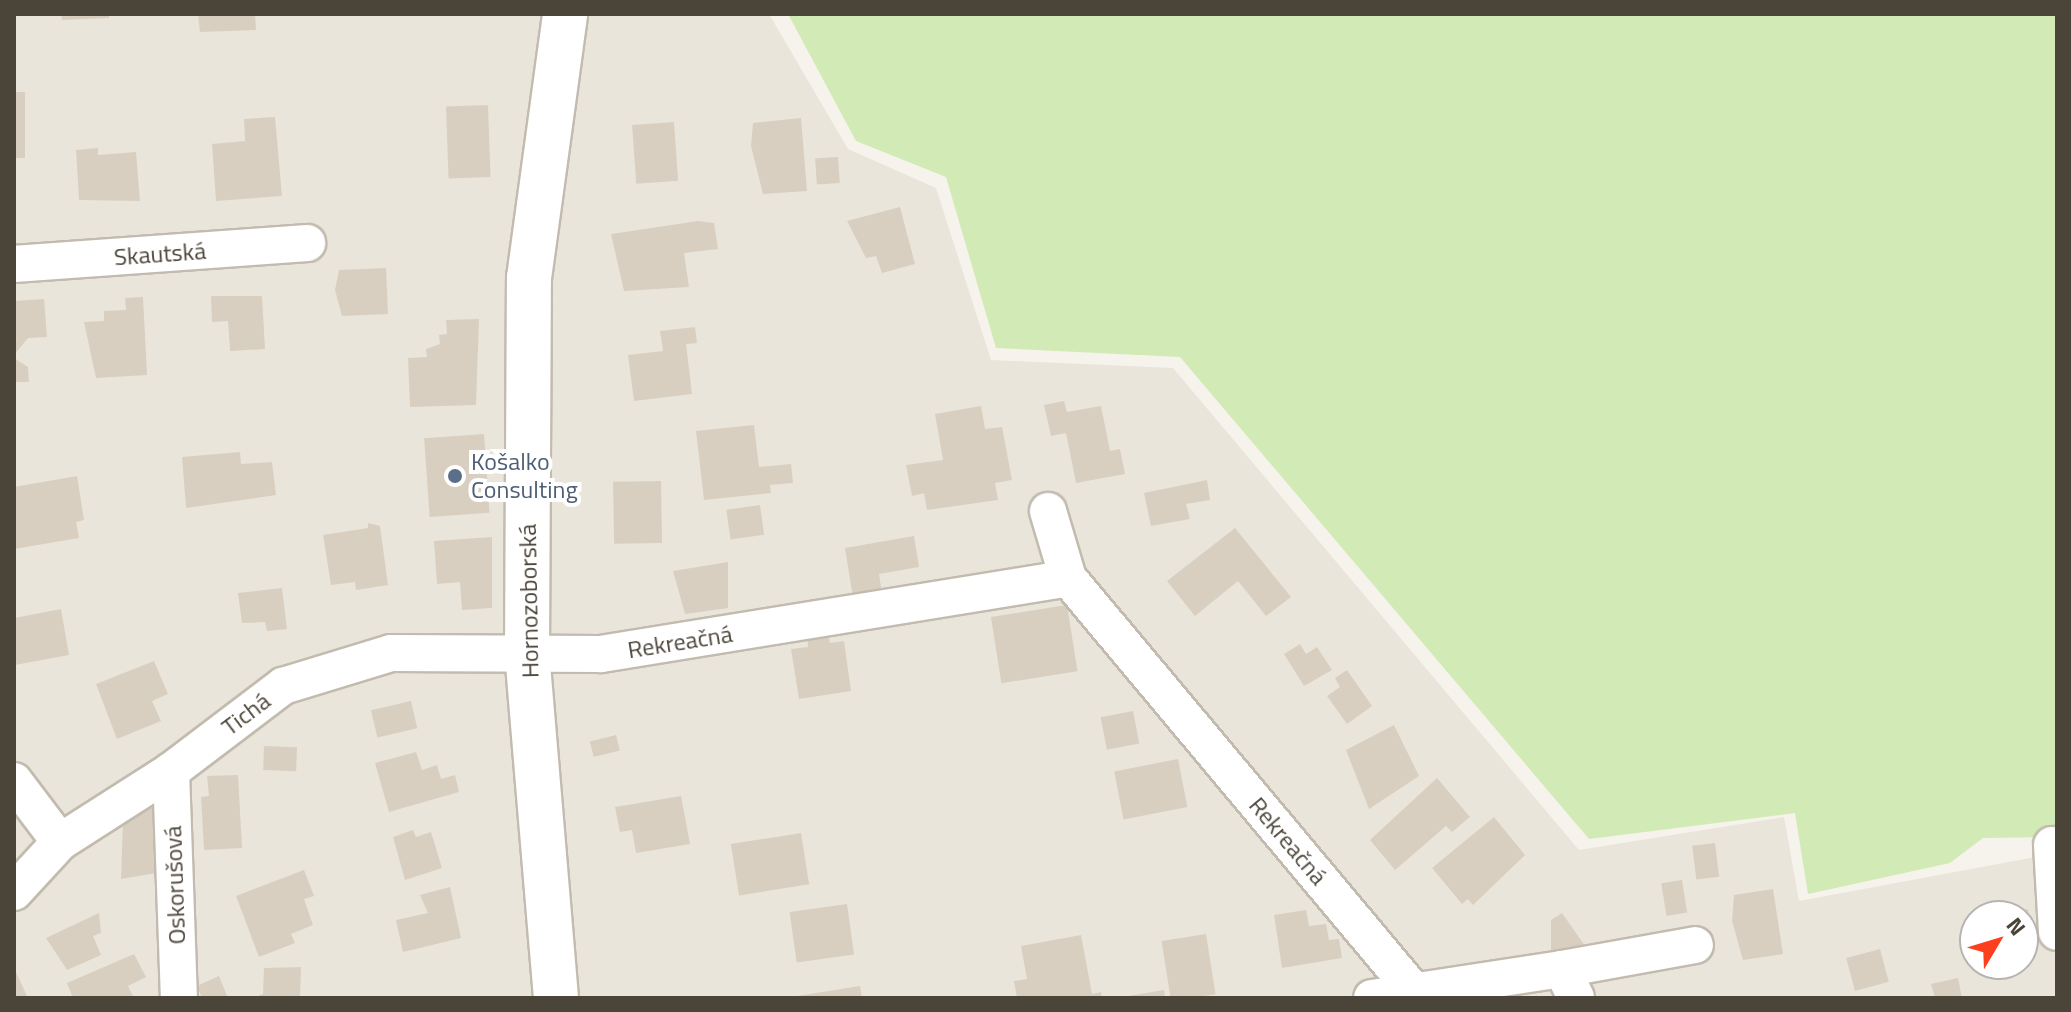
<!DOCTYPE html>
<html>
<head>
<meta charset="utf-8">
<style>
  body { margin:0 }
  #map { position:relative; width:2071px; height:1012px; overflow:hidden; background:#f6f3ec; font-family:"Titillium Web",sans-serif }
  div>[style] { position:absolute }
  .residential>* { inset:0; background:#eae5da }
  .green>* { inset:0; background:#d2eab5 }
  .building>* { inset:0; background:#d8cfc1; transform-origin:0 0 }
  .roads { filter:drop-shadow(2px 0 #c2bbae) drop-shadow(-2px 0 #c2bbae) drop-shadow(0 2px #c2bbae) drop-shadow(0 -2px #c2bbae) }
  .minor>* { height:36px; margin:-18px; padding:0 18px; transform-origin:18px; border-radius:18px; background:#fff }
  .tertiary>* { height:44px; margin:-22px; padding:0 22px; transform-origin:22px; border-radius:22px; background:#fff }
  .dots>* { width:22px; height:22px; translate:-50% -50%; box-sizing:border-box; border:4px solid #fff; border-radius:50% }
  span { translate:-50% -50%; white-space:nowrap; text-align:center; line-height:1.15; -webkit-text-stroke:8px #fff; paint-order:stroke }
  .street-label { font-size:24px; color:#4b4439 }
  .service-label { font-size:24px; color:#4e5e75 }
  .left { translate:0 -50%; text-align:left }
  .frame { position:absolute; inset:0; border:16px solid #4b4439; pointer-events:none }
  .north { position:absolute; left:1959px; top:900px; width:80px; height:80px; box-sizing:border-box; background:#fff; border:2px solid #b7b4b0; border-radius:50%; rotate:52deg; font-size:22px; font-weight:700; line-height:32px; text-align:center; color:#4b4439 }
  .north::after { content:''; display:block; margin:auto; width:28px; height:36px; background:#fc3f1d; clip-path:polygon(50% 0,100% 100%,50% 72%,0 100%) }
</style>
</head>
<body>
<div id="map">
  <div class="residential">
    <div style="clip-path:polygon(evenodd,14px 14px,769px 14px,848px 149px,936px 188px,991px 360px,1173px 368px,1579px 850px,1784px 817px,1799px 901px,2057px 853px,2057px 998px,14px 998px,14px 14px,1975px 916px,2023px 916px,2023px 964px,1975px 964px,1975px 916px)"></div>
  </div>
  <div class="green">
    <div style="clip-path:polygon(788px 14px,2057px 14px,2057px 837px,1983px 838px,1950px 863px,1808px 894px,1795px 813px,1589px 839px,1180px 357px,996px 348px,946px 177px,856px 141px)"></div>
  </div>
  <div class="building">
    <div style="clip-path:polygon(61px 14px,109px 14px,109px 18px,62px 20px)"></div>
    <div style="clip-path:polygon(198px 14px,255px 14px,256px 30px,200px 32px)"></div>
    <div style="left:14px;top:92px;width:11px;height:66px"></div>
    <div style="left:488px;top:105px;width:72px;height:42px;rotate:88deg"></div>
    <div style="clip-path:polygon(275px 117px,282px 196px,216px 201px,212px 144px,245px 141px,244px 119px)"></div>
    <div style="clip-path:polygon(801px 118px,807px 191px,763px 194px,751px 146px,753px 123px)"></div>
    <div style="left:674px;top:122px;width:59px;height:42px;rotate:86deg"></div>
    <div style="clip-path:polygon(98px 148px,98px 155px,136px 152px,140px 201px,79px 200px,76px 150px)"></div>
    <div style="left:838px;top:157px;width:26px;height:23px;rotate:86deg"></div>
    <div style="clip-path:polygon(900px 207px,915px 264px,882px 273px,876px 256px,866px 258px,847px 221px)"></div>
    <div style="clip-path:polygon(698px 221px,714px 223px,718px 249px,684px 253px,689px 287px,624px 291px,611px 234px)"></div>
    <div style="clip-path:polygon(386px 268px,388px 314px,342px 316px,335px 290px,339px 270px)"></div>
    <div style="clip-path:polygon(211px 296px,262px 296px,265px 349px,230px 351px,228px 321px,212px 322px)"></div>
    <div style="clip-path:polygon(143px 297px,147px 375px,96px 378px,84px 322px,104px 321px,104px 311px,126px 310px,125px 298px)"></div>
    <div style="clip-path:polygon(44px 299px,47px 337px,28px 338px,14px 355px,14px 301px)"></div>
    <div style="clip-path:polygon(479px 319px,476px 405px,410px 407px,408px 358px,427px 357px,426px 349px,440px 344px,439px 335px,447px 334px,446px 320px)"></div>
    <div style="clip-path:polygon(695px 327px,697px 343px,686px 344px,692px 394px,634px 401px,628px 355px,663px 351px,660px 331px)"></div>
    <div style="clip-path:polygon(14px 358px,28px 367px,29px 382px,14px 382px)"></div>
    <div style="clip-path:polygon(1064px 401px,1067px 412px,1101px 406px,1110px 451px,1120px 449px,1125px 474px,1076px 483px,1066px 433px,1051px 436px,1044px 405px)"></div>
    <div style="clip-path:polygon(981px 406px,985px 429px,1002px 427px,1012px 480px,995px 483px,998px 500px,927px 510px,924px 493px,912px 496px,906px 465px,943px 460px,935px 414px)"></div>
    <div style="clip-path:polygon(754px 425px,759px 467px,791px 464px,793px 483px,770px 485px,771px 493px,704px 500px,696px 431px)"></div>
    <div style="left:484px;top:434px;width:79px;height:60px;rotate:86deg"></div>
    <div style="clip-path:polygon(240px 452px,241px 464px,272px 462px,276px 495px,186px 508px,182px 457px)"></div>
    <div style="clip-path:polygon(77px 476px,84px 520px,76px 522px,79px 538px,14px 549px,14px 487px)"></div>
    <div style="clip-path:polygon(1207px 480px,1210px 500px,1186px 504px,1190px 519px,1151px 526px,1144px 493px)"></div>
    <div style="left:661px;top:481px;width:62px;height:48px;rotate:89deg"></div>
    <div style="left:760px;top:505px;width:30px;height:34px;rotate:82deg"></div>
    <div style="clip-path:polygon(368px 523px,380px 526px,388px 585px,356px 590px,355px 582px,331px 585px,323px 535px,368px 528px)"></div>
    <div style="clip-path:polygon(1235px 528px,1291px 597px,1266px 616px,1238px 581px,1195px 616px,1167px 581px)"></div>
    <div style="clip-path:polygon(914px 536px,919px 567px,879px 574px,882px 593px,853px 598px,845px 548px)"></div>
    <div style="clip-path:polygon(492px 537px,492px 608px,462px 610px,460px 582px,437px 584px,434px 541px)"></div>
    <div style="clip-path:polygon(728px 562px,728px 608px,685px 614px,673px 571px)"></div>
    <div style="clip-path:polygon(282px 588px,287px 629px,267px 631px,265px 622px,242px 623px,238px 593px)"></div>
    <div style="left:1067px;top:605px;width:67px;height:77px;rotate:81deg"></div>
    <div style="clip-path:polygon(61px 609px,69px 655px,15px 665px,14px 618px)"></div>
    <div style="clip-path:polygon(828px 632px,830px 643px,844px 641px,851px 691px,799px 699px,791px 649px,808px 647px,807px 635px)"></div>
    <div style="clip-path:polygon(1300px 644px,1306px 654px,1317px 647px,1332px 670px,1304px 686px,1284px 654px)"></div>
    <div style="clip-path:polygon(154px 661px,168px 694px,152px 701px,161px 721px,117px 739px,96px 684px)"></div>
    <div style="clip-path:polygon(1347px 670px,1372px 706px,1347px 724px,1327px 696px,1340px 687px,1335px 678px)"></div>
    <div style="left:411px;top:701px;width:28px;height:41px;rotate:77deg"></div>
    <div style="left:1133px;top:711px;width:33px;height:33px;rotate:79deg"></div>
    <div style="clip-path:polygon(1394px 725px,1419px 776px,1369px 809px,1346px 750px)"></div>
    <div style="left:616px;top:735px;width:16px;height:27px;rotate:76deg"></div>
    <div style="left:264px;top:746px;width:33px;height:24px;rotate:2deg"></div>
    <div style="clip-path:polygon(416px 752px,422px 770px,437px 765px,441px 779px,455px 775px,459px 792px,389px 812px,375px 763px)"></div>
    <div style="left:1178px;top:759px;width:49px;height:65px;rotate:79deg"></div>
    <div style="clip-path:polygon(238px 775px,242px 848px,204px 850px,201px 797px,209px 796px,207px 776px)"></div>
    <div style="clip-path:polygon(1437px 778px,1470px 817px,1452px 832px,1446px 826px,1395px 870px,1370px 840px)"></div>
    <div style="clip-path:polygon(681px 796px,690px 844px,636px 853px,632px 830px,620px 832px,615px 807px)"></div>
    <div style="clip-path:polygon(154px 803px,162px 872px,121px 879px,123px 822px)"></div>
    <div style="clip-path:polygon(1494px 817px,1525px 855px,1473px 905px,1468px 899px,1462px 904px,1432px 868px)"></div>
    <div style="clip-path:polygon(413px 830px,416px 837px,431px 832px,442px 868px,405px 880px,393px 837px)"></div>
    <div style="left:801px;top:833px;width:52px;height:71px;rotate:81deg"></div>
    <div style="left:1715px;top:843px;width:34px;height:23px;rotate:83deg"></div>
    <div style="clip-path:polygon(304px 870px,314px 896px,304px 899px,313px 925px,291px 934px,295px 943px,259px 957px,236px 896px)"></div>
    <div style="left:1682px;top:880px;width:33px;height:21px;rotate:81deg"></div>
    <div style="clip-path:polygon(450px 887px,461px 938px,403px 952px,396px 920px,428px 913px,420px 895px)"></div>
    <div style="clip-path:polygon(1773px 889px,1783px 954px,1743px 960px,1732px 921px,1734px 895px)"></div>
    <div style="left:847px;top:904px;width:51px;height:58px;rotate:82deg"></div>
    <div style="clip-path:polygon(2028px 909px,2033px 949px,2023px 951px,2023px 916px,1985px 916px)"></div>
    <div style="clip-path:polygon(1306px 910px,1309px 926px,1326px 924px,1329px 940px,1339px 939px,1342px 958px,1282px 968px,1274px 915px)"></div>
    <div style="clip-path:polygon(99px 913px,101px 933px,93px 936px,101px 955px,67px 970px,46px 938px)"></div>
    <div style="clip-path:polygon(1562px 913px,1590px 953px,1551px 953px,1551px 920px)"></div>
    <div style="left:1206px;top:934px;width:61px;height:45px;rotate:81deg"></div>
    <div style="clip-path:polygon(1081px 935px,1092px 994px,1101px 992px,1102px 998px,1017px 998px,1014px 981px,1027px 979px,1021px 946px)"></div>
    <div style="left:1880px;top:949px;width:34px;height:35px;rotate:75deg"></div>
    <div style="clip-path:polygon(134px 954px,146px 977px,128px 986px,134px 998px,73px 998px,67px 983px)"></div>
    <div style="clip-path:polygon(301px 967px,300px 998px,253px 998px,263px 994px,264px 968px)"></div>
    <div style="clip-path:polygon(14px 968px,27px 996px,24px 998px,14px 998px)"></div>
    <div style="clip-path:polygon(219px 976px,228px 998px,202px 998px,197px 986px)"></div>
    <div style="clip-path:polygon(1958px 978px,1962px 998px,1935px 998px,1931px 984px)"></div>
    <div style="clip-path:polygon(860px 986px,862px 998px,797px 998px,797px 996px)"></div>
    <div style="clip-path:polygon(1164px 990px,1165px 998px,1128px 998px,1128px 996px)"></div>
  </div>
  <div class="roads">
    <div class="minor">
      <div style="left:14px;top:264px;width:294px;rotate:-4.1deg"></div>
      <div style="left:1048px;top:511px;width:70px;rotate:73.4deg"></div>
      <div style="left:171px;top:771px;width:227px;rotate:88deg"></div>
      <div style="left:14px;top:781px;width:76px;rotate:53deg"></div>
      <div style="left:2052px;top:845px;width:87px;rotate:86.7deg"></div>
      <div style="left:14px;top:892px;width:68px;rotate:-47.4deg"></div>
      <div style="left:60px;top:842px;width:132px;rotate:-32.6deg"></div>
      <div style="left:171px;top:771px;width:141px;rotate:-37.2deg"></div>
      <div style="left:283px;top:686px;width:113px;rotate:-17deg"></div>
      <div style="left:391px;top:653px;width:210px;rotate:0.3deg"></div>
      <div style="left:601px;top:654px;width:473px;rotate:-9.2deg"></div>
      <div style="left:1068px;top:578px;width:535px;rotate:50.08deg"></div>
      <div style="left:1562px;top:969px;width:135px;rotate:-10.2deg"></div>
      <div style="left:1372px;top:998px;width:192px;rotate:-8.7deg"></div>
      <div style="left:1562px;top:969px;width:32px;rotate:64deg"></div>
    </div>
    <div class="tertiary">
      <div style="left:556px;top:998px;width:348px;rotate:-94.8deg"></div>
      <div style="left:527px;top:651px;width:373px;rotate:-89.7deg"></div>
      <div style="left:529px;top:278px;width:266px;rotate:-82.2deg"></div>
    </div>
  </div>
  <div class="dots">
    <div style="left:455px;top:476px;background:#5c6f8a"></div>
  </div>
  <div class="street-label">
    <span style="left:160px;top:254px;rotate:-4deg">Skautská</span>
    <span style="left:529px;top:601px;rotate:-91deg">Hornozoborská</span>
    <span style="left:680px;top:642px;rotate:-9deg">Rekreačná</span>
    <span style="left:246px;top:714px;rotate:-37deg">Tichá</span>
    <span style="left:1288px;top:841px;rotate:50deg">Rekreačná</span>
    <span style="left:175px;top:885px;rotate:-92deg">Oskorušová</span>
  </div>
  <div class="service-label">
    <span class="left" style="left:471px;top:476px">Košalko<br>Consulting</span>
  </div>
  <div class="frame"></div>
  <div class="north">N</div>
</div>
</body>
</html>
